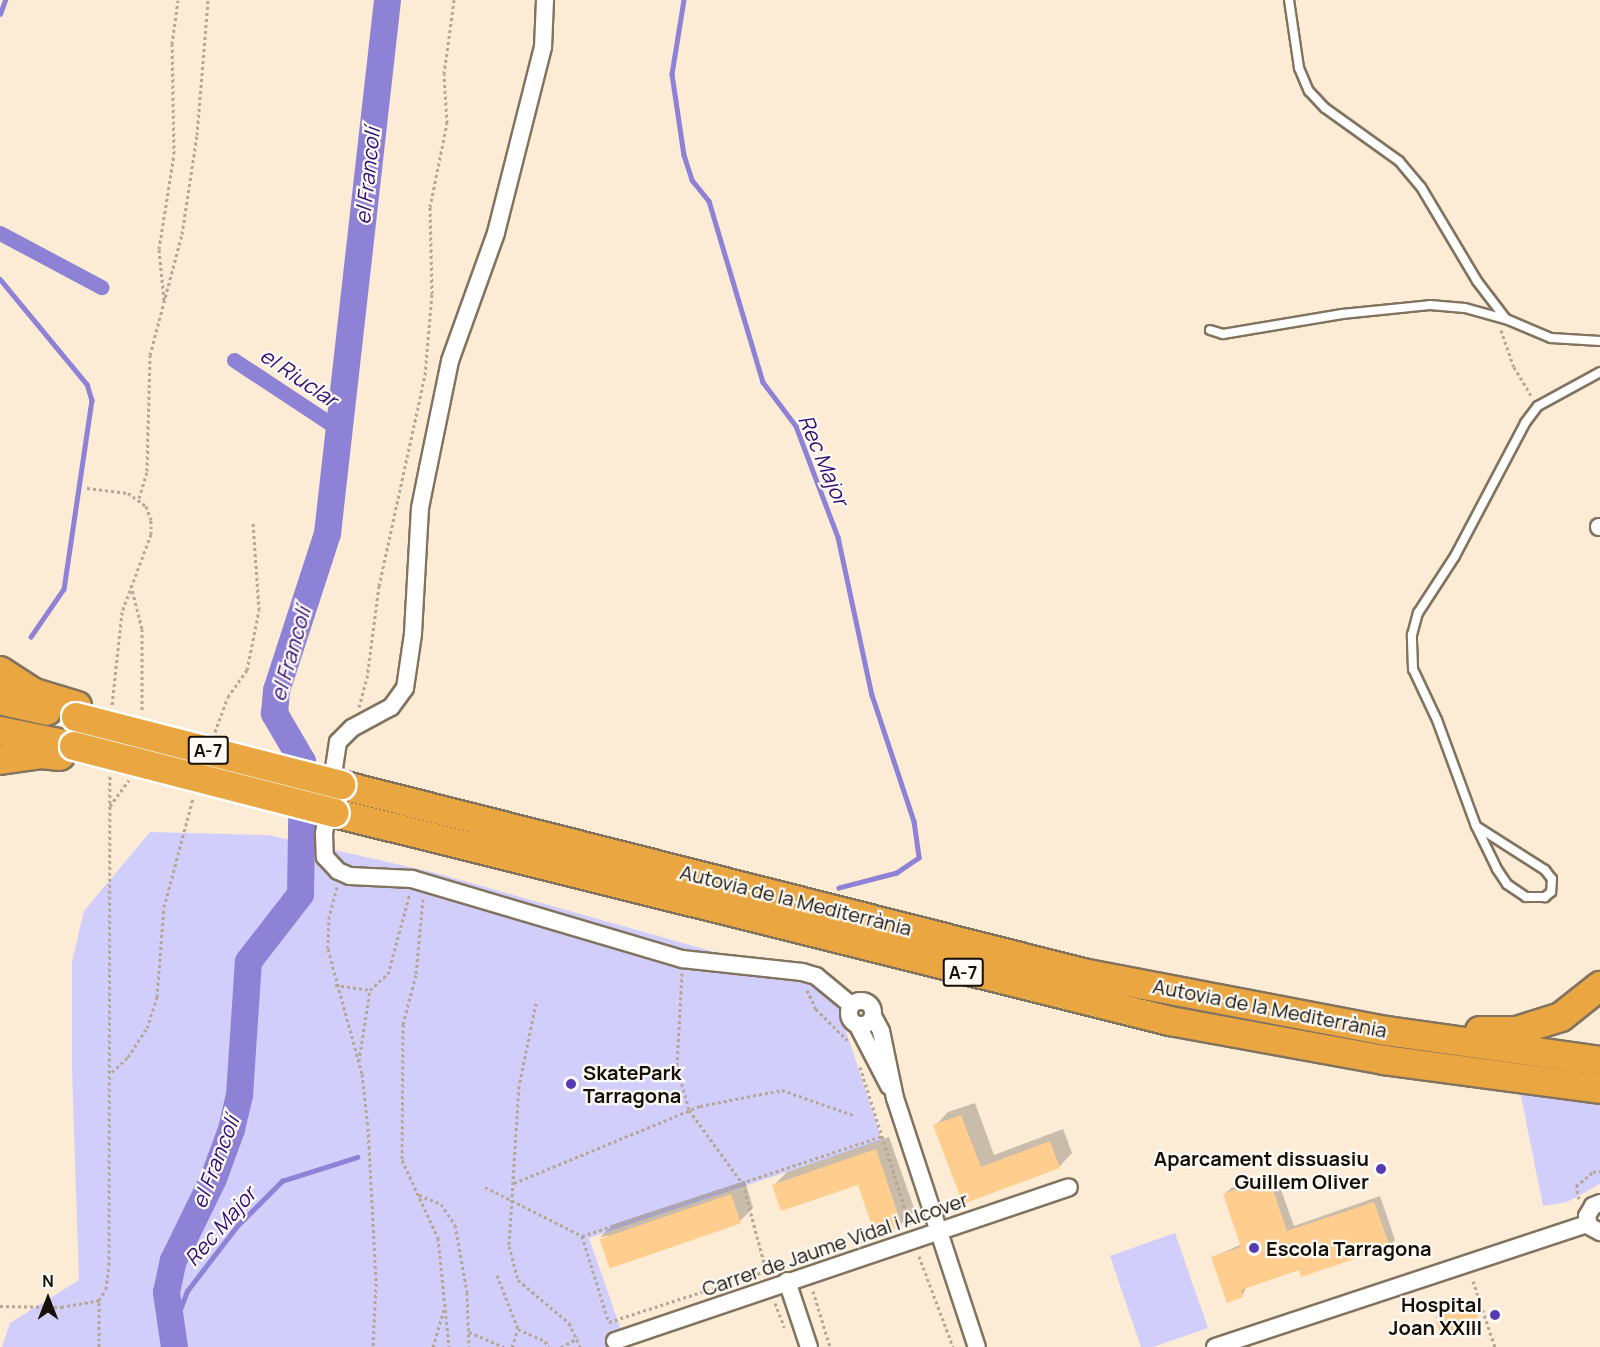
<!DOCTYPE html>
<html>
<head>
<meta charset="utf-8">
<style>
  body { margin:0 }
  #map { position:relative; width:1600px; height:1347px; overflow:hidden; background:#fcebd5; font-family:Manrope,sans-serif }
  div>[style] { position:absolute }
  .green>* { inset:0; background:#d2cefb }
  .shadow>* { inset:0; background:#0003 }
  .stream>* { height:4.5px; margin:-2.25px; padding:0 2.25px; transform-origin:2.25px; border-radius:2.25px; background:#8d82d5 }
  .canal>* { height:15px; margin:-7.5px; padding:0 7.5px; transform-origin:7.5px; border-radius:7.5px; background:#8d82d5 }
  .river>* { height:27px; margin:-13.5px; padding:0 13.5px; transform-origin:13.5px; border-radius:13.5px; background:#8d82d5 }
  .building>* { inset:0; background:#ffcd8d; transform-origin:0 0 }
  .path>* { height:3px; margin-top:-1.5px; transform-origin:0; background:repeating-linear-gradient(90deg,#b4a795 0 3px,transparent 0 6px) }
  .roads { filter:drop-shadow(2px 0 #82735f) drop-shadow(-2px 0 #82735f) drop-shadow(0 2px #82735f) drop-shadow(0 -2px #82735f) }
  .lane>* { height:8px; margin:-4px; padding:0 4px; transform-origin:4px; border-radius:4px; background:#fff }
  .street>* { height:16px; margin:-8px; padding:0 8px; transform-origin:8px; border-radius:8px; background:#fff }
  .street>.ring { margin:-8px; padding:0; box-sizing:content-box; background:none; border:16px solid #fff; border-radius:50% }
  .highway>* { height:28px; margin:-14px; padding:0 14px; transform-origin:14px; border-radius:14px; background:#eaa640 }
  .bridges { filter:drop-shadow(2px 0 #fff) drop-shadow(-2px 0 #fff) drop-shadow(0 2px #fff) drop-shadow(0 -2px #fff) }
  .highway-bridge>* { height:28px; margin:-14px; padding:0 14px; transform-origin:14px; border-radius:14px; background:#eaa640 }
  .dots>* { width:16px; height:16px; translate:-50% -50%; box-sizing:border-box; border:3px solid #fefaf6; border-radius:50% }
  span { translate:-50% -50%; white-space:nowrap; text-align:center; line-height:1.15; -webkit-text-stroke:4.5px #fefaf6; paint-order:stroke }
  .shield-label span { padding:2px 4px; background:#fefaf6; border:2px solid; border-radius:4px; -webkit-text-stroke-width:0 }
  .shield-label { font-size:18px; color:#151008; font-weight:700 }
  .street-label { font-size:20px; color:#151008 }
  .poi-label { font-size:20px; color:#151008; font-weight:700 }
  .left { translate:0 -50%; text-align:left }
  .right { translate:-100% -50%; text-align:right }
  .water-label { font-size:21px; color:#310e73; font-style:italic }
  .north { position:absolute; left:18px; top:1269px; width:60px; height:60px; -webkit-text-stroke:4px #fefaf6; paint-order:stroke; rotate:0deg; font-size:16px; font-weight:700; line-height:24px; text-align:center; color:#151008 }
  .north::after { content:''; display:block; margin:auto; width:21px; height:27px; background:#151008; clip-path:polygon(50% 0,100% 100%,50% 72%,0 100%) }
</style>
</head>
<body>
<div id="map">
  <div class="green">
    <div style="clip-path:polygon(150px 832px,268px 835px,432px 872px,817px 981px,832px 989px,882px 1140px,589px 1238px,627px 1347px,2px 1347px,10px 1323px,79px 1280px,72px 1072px,72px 962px,84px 911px)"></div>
    <div style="clip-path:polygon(1520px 1091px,1600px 1102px,1600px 1184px,1567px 1202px,1543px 1206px)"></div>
    <div style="clip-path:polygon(1175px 1233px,1208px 1328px,1153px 1347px,1141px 1347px,1110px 1256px)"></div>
  </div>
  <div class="shadow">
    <div style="clip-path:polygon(975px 1103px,994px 1155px,1063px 1129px,1072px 1153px,1059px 1167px,964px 1202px,935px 1126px,948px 1112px)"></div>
    <div style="clip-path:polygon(889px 1137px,915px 1211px,901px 1224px,858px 1183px,774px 1185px,787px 1172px)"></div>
    <div style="clip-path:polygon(1275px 1173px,1294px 1226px,1380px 1196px,1395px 1240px,1389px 1246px,1300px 1268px,1247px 1286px,1242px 1296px,1213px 1257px,1242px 1244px,1225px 1194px,1231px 1188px)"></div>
    <div style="clip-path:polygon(745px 1181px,753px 1208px,740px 1221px,600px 1237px,614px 1224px)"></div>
    <div style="clip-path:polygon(1475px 1304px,1478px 1318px,1435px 1318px,1437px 1317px)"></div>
  </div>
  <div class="stream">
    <div style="left:684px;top:0;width:75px;rotate:99.2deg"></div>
    <div style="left:672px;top:74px;width:82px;rotate:81.6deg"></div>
    <div style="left:684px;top:155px;width:26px;rotate:72deg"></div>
    <div style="left:692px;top:180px;width:27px;rotate:51deg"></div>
    <div style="left:709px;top:201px;width:189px;rotate:73.4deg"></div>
    <div style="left:763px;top:382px;width:55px;rotate:53.1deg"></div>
    <div style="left:796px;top:426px;width:119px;rotate:69.3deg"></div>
    <div style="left:838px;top:537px;width:162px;rotate:77.9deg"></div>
    <div style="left:872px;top:695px;width:133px;rotate:71.6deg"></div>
    <div style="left:914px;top:821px;width:37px;rotate:82deg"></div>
    <div style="left:919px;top:858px;width:27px;rotate:146deg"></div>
    <div style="left:897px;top:873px;width:60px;rotate:165.5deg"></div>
    <div style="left:0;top:14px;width:15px;rotate:-70deg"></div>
    <div style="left:0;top:279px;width:136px;rotate:50.4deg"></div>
    <div style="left:87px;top:384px;width:17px;rotate:73deg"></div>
    <div style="left:92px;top:400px;width:191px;rotate:98.4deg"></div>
    <div style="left:64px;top:589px;width:58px;rotate:124.5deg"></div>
    <div style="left:171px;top:1333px;width:45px;rotate:-69.1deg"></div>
    <div style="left:187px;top:1291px;width:82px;rotate:-52.4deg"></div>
    <div style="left:237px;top:1226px;width:64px;rotate:-45deg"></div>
    <div style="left:282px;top:1181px;width:79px;rotate:-17.7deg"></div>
  </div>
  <div class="canal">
    <div style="left:0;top:233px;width:115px;rotate:28.1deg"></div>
    <div style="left:234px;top:360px;width:127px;rotate:33.4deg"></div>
  </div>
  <div class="river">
    <div style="left:174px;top:1347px;width:56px;rotate:-98.3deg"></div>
    <div style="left:166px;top:1292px;width:33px;rotate:-78deg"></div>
    <div style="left:173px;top:1260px;width:91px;rotate:-64deg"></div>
    <div style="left:213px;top:1178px;width:52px;rotate:-69.8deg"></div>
    <div style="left:231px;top:1129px;width:35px;rotate:-77deg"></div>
    <div style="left:239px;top:1095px;width:134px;rotate:-86.2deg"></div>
    <div style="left:248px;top:961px;width:85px;rotate:-52.2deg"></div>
    <div style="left:300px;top:894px;width:133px;rotate:-89.1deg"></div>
    <div style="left:302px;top:761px;width:56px;rotate:-120.3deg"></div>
    <div style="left:274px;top:713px;width:23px;rotate:-85deg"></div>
    <div style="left:276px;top:690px;width:165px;rotate:-72deg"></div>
    <div style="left:327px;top:533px;width:536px;rotate:-83.58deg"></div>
  </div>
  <div class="building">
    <div style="clip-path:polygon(961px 1115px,981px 1167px,1050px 1141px,1060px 1168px,963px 1204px,933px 1125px)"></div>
    <div style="clip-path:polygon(876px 1149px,902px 1226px,875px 1235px,858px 1185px,781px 1211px,772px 1185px)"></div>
    <div style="clip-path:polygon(1269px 1178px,1287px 1231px,1374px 1202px,1390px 1247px,1301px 1277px,1299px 1270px,1241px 1290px,1243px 1297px,1227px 1303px,1211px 1257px,1241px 1247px,1223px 1194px)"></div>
    <div style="left:731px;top:1194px;width:31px;height:139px;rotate:71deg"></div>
    <div style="left:1473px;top:1304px;width:17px;height:41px;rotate:69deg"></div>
  </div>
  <div class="path">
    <div style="left:164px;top:300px;width:51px;rotate:-95.6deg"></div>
    <div style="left:159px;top:249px;width:96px;rotate:-81deg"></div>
    <div style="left:174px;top:154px;width:110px;rotate:-91deg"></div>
    <div style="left:172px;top:44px;width:44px;rotate:-82.2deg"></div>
    <div style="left:1501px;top:330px;width:39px;rotate:71deg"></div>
    <div style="left:1514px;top:367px;width:35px;rotate:59deg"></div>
    <div style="left:87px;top:488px;width:41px;rotate:7deg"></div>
    <div style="left:128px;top:493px;width:22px;rotate:36deg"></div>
    <div style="left:146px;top:506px;width:15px;rotate:70deg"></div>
    <div style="left:151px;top:520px;width:14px;rotate:90deg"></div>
    <div style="left:151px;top:534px;width:83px;rotate:110.4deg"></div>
    <div style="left:122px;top:612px;width:95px;rotate:96.1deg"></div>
    <div style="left:139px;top:498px;width:28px;rotate:-73deg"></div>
    <div style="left:147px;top:471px;width:116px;rotate:-88.5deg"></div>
    <div style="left:150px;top:355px;width:125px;rotate:-75.2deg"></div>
    <div style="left:182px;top:234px;width:100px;rotate:-81.4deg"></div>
    <div style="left:197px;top:135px;width:135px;rotate:-85.3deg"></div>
    <div style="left:131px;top:585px;width:45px;rotate:76deg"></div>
    <div style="left:142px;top:629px;width:83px;rotate:90deg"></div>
    <div style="left:359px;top:707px;width:30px;rotate:-75deg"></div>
    <div style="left:367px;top:678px;width:93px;rotate:-82.6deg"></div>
    <div style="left:379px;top:586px;width:216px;rotate:-77.7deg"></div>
    <div style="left:425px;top:375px;width:81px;rotate:-85.1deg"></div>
    <div style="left:432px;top:294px;width:87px;rotate:-91.3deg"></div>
    <div style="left:430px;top:207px;width:86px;rotate:-78.6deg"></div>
    <div style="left:447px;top:123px;width:49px;rotate:-93.5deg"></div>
    <div style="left:444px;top:74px;width:75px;rotate:-82.3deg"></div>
    <div style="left:215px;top:732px;width:37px;rotate:-70deg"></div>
    <div style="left:228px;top:697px;width:33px;rotate:-55deg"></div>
    <div style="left:247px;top:670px;width:61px;rotate:-78.7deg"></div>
    <div style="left:259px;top:610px;width:87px;rotate:-93.9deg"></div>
    <div style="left:110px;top:806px;width:32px;rotate:-54deg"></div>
    <div style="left:337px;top:887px;width:30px;rotate:105deg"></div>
    <div style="left:329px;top:916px;width:33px;rotate:92deg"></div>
    <div style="left:328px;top:949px;width:130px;rotate:74.8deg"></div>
    <div style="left:362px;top:1074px;width:54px;rotate:83.7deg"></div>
    <div style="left:368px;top:1128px;width:155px;rotate:87deg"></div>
    <div style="left:376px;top:1283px;width:64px;rotate:92.7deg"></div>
    <div style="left:423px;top:899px;width:76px;rotate:95.3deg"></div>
    <div style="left:416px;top:975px;width:51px;rotate:104.9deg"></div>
    <div style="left:403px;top:1024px;width:136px;rotate:90.4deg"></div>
    <div style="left:402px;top:1160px;width:86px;rotate:65.2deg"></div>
    <div style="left:438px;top:1238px;width:110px;rotate:84.2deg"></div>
    <div style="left:682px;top:973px;width:93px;rotate:93.1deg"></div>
    <div style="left:677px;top:1066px;width:46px;rotate:74.7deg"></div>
    <div style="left:689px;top:1110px;width:92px;rotate:53.9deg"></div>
    <div style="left:743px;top:1184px;width:89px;rotate:75deg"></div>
    <div style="left:335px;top:985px;width:35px;rotate:8deg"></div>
    <div style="left:807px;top:990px;width:21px;rotate:65deg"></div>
    <div style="left:816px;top:1009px;width:44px;rotate:45deg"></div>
    <div style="left:536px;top:1003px;width:85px;rotate:101.6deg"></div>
    <div style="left:519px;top:1086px;width:160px;rotate:93.6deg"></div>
    <div style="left:509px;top:1246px;width:35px;rotate:75deg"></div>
    <div style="left:518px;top:1280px;width:67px;rotate:40.1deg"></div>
    <div style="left:569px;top:1323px;width:26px;rotate:65deg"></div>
    <div style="left:359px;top:1061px;width:72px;rotate:-81.2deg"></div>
    <div style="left:370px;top:990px;width:24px;rotate:-42deg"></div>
    <div style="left:388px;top:974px;width:84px;rotate:-74.8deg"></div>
    <div style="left:860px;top:1067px;width:166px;rotate:72.4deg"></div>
    <div style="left:112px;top:1072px;width:22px;rotate:-43deg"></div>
    <div style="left:128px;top:1057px;width:35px;rotate:-57deg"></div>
    <div style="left:147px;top:1028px;width:33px;rotate:-72deg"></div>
    <div style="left:157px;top:997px;width:90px;rotate:-85.6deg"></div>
    <div style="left:164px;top:907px;width:113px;rotate:-75.1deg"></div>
    <div style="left:514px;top:1183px;width:201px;rotate:-22.5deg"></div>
    <div style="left:700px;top:1106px;width:84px;rotate:-11deg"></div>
    <div style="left:782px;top:1090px;width:78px;rotate:19.4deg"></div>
    <div style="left:485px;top:1187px;width:109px;rotate:26.8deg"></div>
    <div style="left:582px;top:1236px;width:317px;rotate:-18.4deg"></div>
    <div style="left:419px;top:1195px;width:24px;rotate:22deg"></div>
    <div style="left:441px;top:1204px;width:25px;rotate:56deg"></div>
    <div style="left:455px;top:1225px;width:68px;rotate:79.8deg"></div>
    <div style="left:467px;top:1292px;width:55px;rotate:87.9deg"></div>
    <div style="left:1579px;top:1199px;width:13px;rotate:-103deg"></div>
    <div style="left:1576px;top:1186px;width:22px;rotate:-39deg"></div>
    <div style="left:1593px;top:1172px;width:7px;rotate:-8deg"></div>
    <div style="left:582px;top:1236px;width:91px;rotate:72.8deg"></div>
    <div style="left:919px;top:1256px;width:97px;rotate:69.5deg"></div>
    <div style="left:497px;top:1275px;width:58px;rotate:68.7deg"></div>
    <div style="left:1473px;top:1281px;width:70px;rotate:71.6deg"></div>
    <div style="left:813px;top:1291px;width:59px;rotate:73.1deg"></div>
    <div style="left:775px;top:1303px;width:26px;rotate:69deg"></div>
    <div style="left:0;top:1306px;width:61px;rotate:0.9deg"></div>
    <div style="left:61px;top:1307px;width:39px;rotate:-10deg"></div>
    <div style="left:609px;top:1322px;width:229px;rotate:-18deg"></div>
    <div style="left:469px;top:1332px;width:38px;rotate:23deg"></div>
    <div style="left:99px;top:1347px;width:47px;rotate:-90deg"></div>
    <div style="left:99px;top:1300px;width:13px;rotate:-58deg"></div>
    <div style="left:106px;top:1289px;width:24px;rotate:-83deg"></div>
    <div style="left:109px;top:1265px;width:490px;rotate:-89.9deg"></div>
    <div style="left:433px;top:1347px;width:43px;rotate:-73.7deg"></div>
    <div style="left:512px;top:1347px;width:19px;rotate:-72deg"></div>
    <div style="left:518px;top:1329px;width:30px;rotate:24deg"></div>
    <div style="left:545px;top:1341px;width:7px;rotate:63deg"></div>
    <div style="left:561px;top:1347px;width:19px;rotate:-28deg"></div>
  </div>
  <div class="roads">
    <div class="lane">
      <div style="left:1289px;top:0;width:69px;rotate:81.6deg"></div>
      <div style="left:1299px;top:68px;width:25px;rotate:67deg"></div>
      <div style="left:1309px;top:91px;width:23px;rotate:47deg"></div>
      <div style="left:1325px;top:108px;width:91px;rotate:35.6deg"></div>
      <div style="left:1399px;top:161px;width:34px;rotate:50deg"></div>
      <div style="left:1421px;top:187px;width:109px;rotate:59.2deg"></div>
      <div style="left:1477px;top:281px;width:48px;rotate:52.7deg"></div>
      <div style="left:1506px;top:319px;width:49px;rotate:22.9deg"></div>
      <div style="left:1551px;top:338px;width:49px;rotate:3.5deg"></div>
      <div style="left:1210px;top:330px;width:14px;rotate:17deg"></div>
      <div style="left:1223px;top:334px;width:121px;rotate:-9.5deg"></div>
      <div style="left:1342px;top:314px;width:88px;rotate:-5.8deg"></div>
      <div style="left:1430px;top:305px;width:35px;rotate:5deg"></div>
      <div style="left:1465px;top:308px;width:41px;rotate:15.4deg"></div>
      <div style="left:1476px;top:826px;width:82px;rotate:32.5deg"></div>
      <div style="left:1545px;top:870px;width:11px;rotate:52deg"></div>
      <div style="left:1552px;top:879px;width:13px;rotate:94deg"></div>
      <div style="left:1551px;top:892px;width:8px;rotate:140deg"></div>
      <div style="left:1545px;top:897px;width:19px;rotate:180deg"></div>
      <div style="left:1526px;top:897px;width:23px;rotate:-146deg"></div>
      <div style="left:1507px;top:884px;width:18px;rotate:-124deg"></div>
      <div style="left:1497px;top:869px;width:48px;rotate:-116deg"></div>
      <div style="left:1476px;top:826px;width:113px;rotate:-110.2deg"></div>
      <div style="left:1437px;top:720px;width:56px;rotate:-115.2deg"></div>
      <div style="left:1413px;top:669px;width:34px;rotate:-92deg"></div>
      <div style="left:1412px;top:635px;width:23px;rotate:-75deg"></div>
      <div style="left:1418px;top:613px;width:68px;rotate:-57deg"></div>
      <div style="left:1455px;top:556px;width:150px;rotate:-62.2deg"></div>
      <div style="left:1525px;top:423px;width:21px;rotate:-53deg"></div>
      <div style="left:1538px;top:406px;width:71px;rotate:-28.7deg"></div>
    </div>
    <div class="street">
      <div style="left:545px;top:0;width:47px;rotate:92.4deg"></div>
      <div style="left:543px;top:47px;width:192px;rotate:104.2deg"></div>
      <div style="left:496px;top:233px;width:136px;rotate:109.8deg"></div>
      <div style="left:450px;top:361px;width:109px;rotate:101.6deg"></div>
      <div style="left:428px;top:468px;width:41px;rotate:101.3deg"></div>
      <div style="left:420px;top:508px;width:126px;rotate:93.2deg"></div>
      <div style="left:413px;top:634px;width:55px;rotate:98.4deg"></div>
      <div style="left:405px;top:688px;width:24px;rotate:126deg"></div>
      <div style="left:391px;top:707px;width:44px;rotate:151.7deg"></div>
      <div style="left:352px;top:728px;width:20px;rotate:135deg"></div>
      <div style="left:338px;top:742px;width:93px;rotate:98.7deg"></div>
      <div style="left:324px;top:834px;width:23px;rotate:88deg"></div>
      <div style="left:325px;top:857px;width:19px;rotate:47deg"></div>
      <div style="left:338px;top:871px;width:13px;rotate:23deg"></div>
      <div style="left:350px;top:876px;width:62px;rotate:2.8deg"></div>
      <div style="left:412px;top:879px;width:282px;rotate:16.5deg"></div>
      <div style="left:682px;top:959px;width:121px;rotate:6.2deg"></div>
      <div style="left:802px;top:972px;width:15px;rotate:16deg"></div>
      <div style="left:816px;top:976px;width:45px;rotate:39.6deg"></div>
      <div style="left:1599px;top:527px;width:1px"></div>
      <div class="ring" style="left:849px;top:1001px;width:8px;height:8px"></div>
      <div style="left:873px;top:1016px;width:17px;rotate:62deg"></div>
      <div style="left:881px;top:1031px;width:68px;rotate:78.2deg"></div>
      <div style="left:895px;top:1098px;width:262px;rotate:71.8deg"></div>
      <div style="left:858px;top:1026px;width:68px;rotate:62.7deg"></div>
      <div style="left:1600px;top:1203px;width:8px;rotate:157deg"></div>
      <div style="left:1593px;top:1206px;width:12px;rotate:121deg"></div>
      <div style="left:1587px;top:1216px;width:10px;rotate:79deg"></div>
      <div style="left:1589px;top:1226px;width:13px;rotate:29deg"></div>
      <div style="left:787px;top:1281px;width:70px;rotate:71.6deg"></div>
      <div style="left:615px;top:1341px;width:479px;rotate:-18.7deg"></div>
      <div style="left:1215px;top:1347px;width:393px;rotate:-18.3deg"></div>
    </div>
    <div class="highway">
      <div style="left:0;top:671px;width:40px;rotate:32.9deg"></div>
      <div style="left:34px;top:693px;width:45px;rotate:16.8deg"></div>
      <div style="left:0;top:700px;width:48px;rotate:13.2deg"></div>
      <div style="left:0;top:731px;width:76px;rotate:11.5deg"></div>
      <div style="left:0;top:760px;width:41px;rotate:-8.3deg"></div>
      <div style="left:41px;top:754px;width:19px;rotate:6deg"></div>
      <div style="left:341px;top:785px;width:770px;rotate:14.22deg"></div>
      <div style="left:1087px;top:974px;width:305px;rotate:10.8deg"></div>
      <div style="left:1387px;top:1031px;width:215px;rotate:8deg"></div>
      <div style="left:335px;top:813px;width:861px;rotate:13.99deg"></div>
      <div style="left:1170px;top:1021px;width:218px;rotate:10.3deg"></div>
      <div style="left:1384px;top:1060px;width:218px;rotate:7.6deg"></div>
      <div style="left:1480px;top:1031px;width:36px"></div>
      <div style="left:1516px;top:1031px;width:47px;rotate:-17.3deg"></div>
      <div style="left:1561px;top:1017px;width:50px;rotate:-38.5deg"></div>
    </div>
  </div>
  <div class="bridges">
    <div class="highway-bridge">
      <div style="left:76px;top:717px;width:274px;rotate:14.4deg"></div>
      <div style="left:74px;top:746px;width:269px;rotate:14.4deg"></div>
    </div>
  </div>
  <div class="dots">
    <div style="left:571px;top:1084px;background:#583ab2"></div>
    <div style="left:1381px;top:1169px;background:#583ab2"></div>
    <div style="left:1254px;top:1248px;background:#583ab2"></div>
    <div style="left:1495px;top:1315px;background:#583ab2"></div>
  </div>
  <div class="shield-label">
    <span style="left:208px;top:750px">A-7</span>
    <span style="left:963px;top:972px">A-7</span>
  </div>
  <div class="street-label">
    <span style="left:796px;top:900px;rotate:14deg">Autovia de la Mediterrània</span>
    <span style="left:1270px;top:1008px;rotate:11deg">Autovia de la Mediterrània</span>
    <span style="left:835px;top:1244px;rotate:-19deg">Carrer de Jaume Vidal i Alcover</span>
  </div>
  <div class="poi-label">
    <span class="left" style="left:583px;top:1084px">SkatePark<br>Tarragona</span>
    <span class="right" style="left:1369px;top:1170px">Aparcament dissuasiu<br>Guillem Oliver</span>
    <span class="left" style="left:1266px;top:1248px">Escola Tarragona</span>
    <span class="right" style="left:1482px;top:1316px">Hospital<br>Joan XXIII</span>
  </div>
  <div class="water-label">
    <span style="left:367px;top:176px;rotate:-84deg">el Francolí</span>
    <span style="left:299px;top:377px;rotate:34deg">el Riuclar</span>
    <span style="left:824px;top:460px;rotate:67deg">Rec Major</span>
    <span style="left:290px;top:654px;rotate:-74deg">el Francolí</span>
    <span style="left:215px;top:1162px;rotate:-69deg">el Francolí</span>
    <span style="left:220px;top:1226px;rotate:-49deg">Rec Major</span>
  </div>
  <div class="north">N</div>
</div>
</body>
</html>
